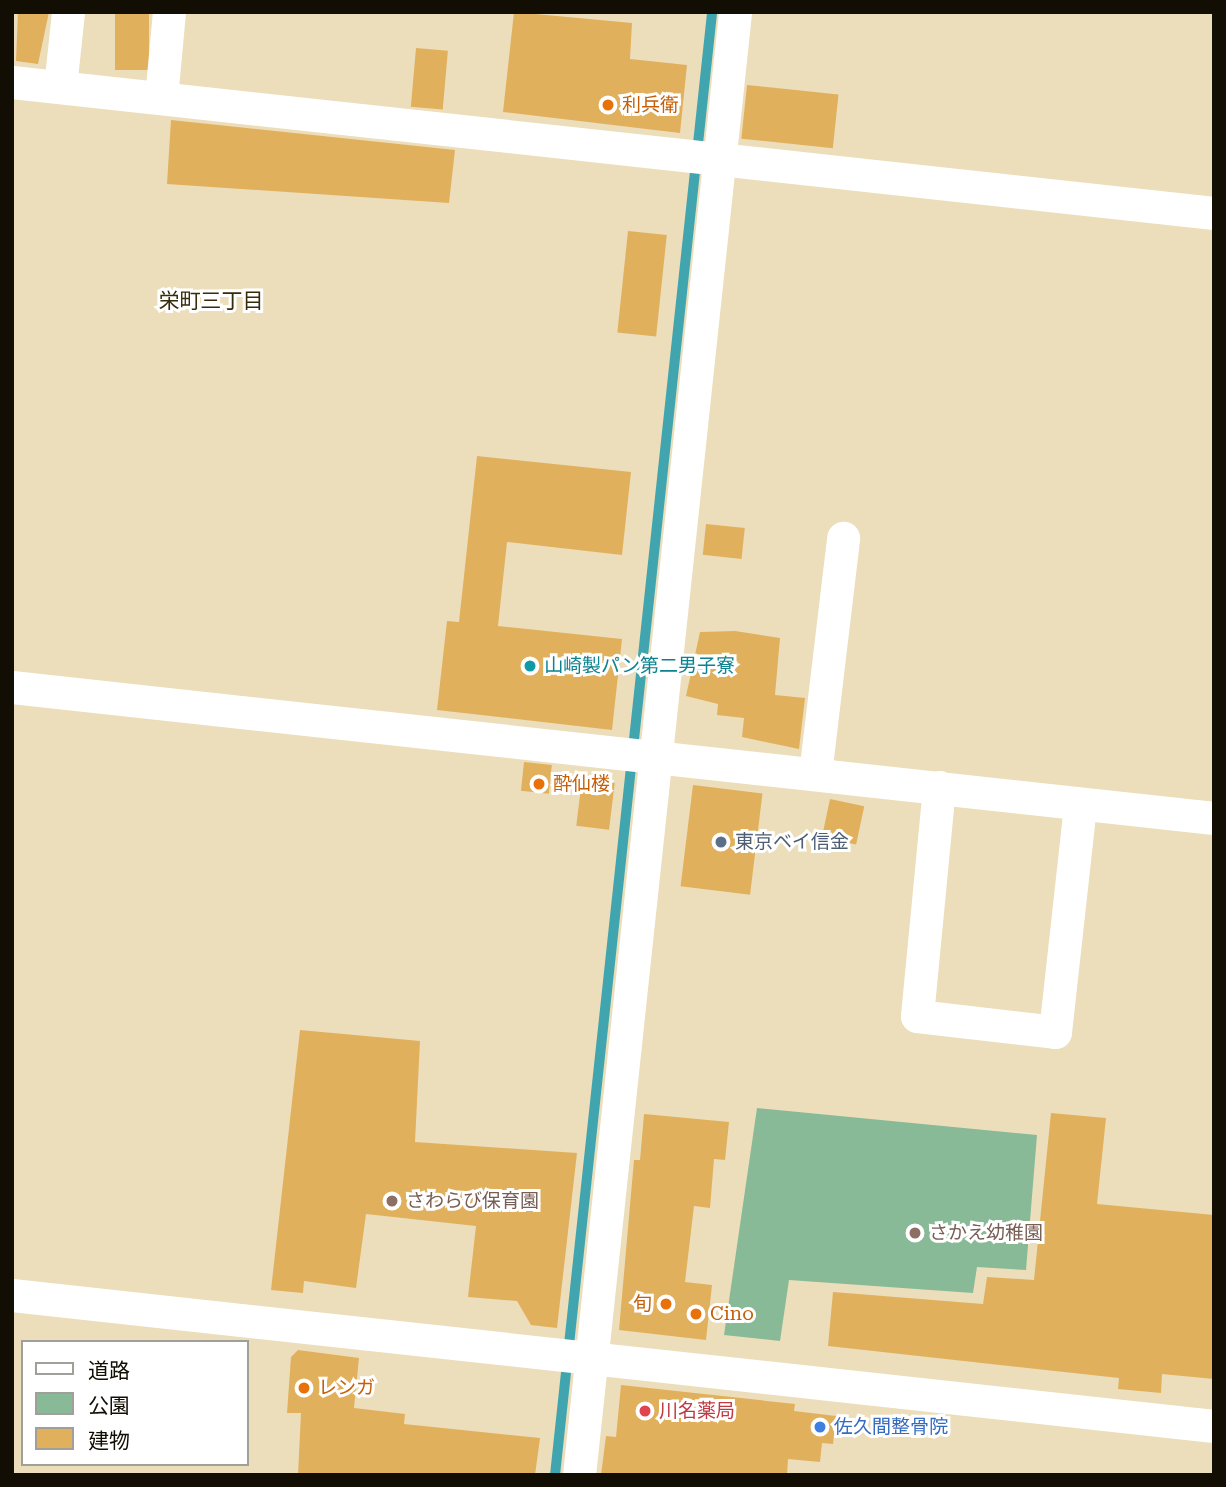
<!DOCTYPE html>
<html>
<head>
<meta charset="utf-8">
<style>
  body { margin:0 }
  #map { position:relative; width:1226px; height:1487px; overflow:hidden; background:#ecdeba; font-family:"Roboto Serif","Noto Sans JP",serif }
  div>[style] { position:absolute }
  .green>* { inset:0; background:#89ba97 }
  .stream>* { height:10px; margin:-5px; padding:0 5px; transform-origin:5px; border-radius:5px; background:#41a5af }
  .building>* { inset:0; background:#e1b05d; transform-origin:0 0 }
  .minor>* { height:33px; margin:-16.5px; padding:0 16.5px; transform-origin:16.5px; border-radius:16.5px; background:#fff }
  .dots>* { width:19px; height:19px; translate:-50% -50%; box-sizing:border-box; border:4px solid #fff; border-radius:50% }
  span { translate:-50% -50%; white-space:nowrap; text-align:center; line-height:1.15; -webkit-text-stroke:6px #fff; paint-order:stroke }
  .food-label { font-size:19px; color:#c56008 }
  .left { translate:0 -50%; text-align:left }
  .right { translate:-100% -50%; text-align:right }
  .culture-label { font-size:19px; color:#0d838f }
  .service-label { font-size:19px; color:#4e5e75 }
  .education-label { font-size:19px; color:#785e54 }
  .health-label { font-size:19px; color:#be3a42 }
  .shop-label { font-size:19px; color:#366cbe }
  .neighbourhood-label { font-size:21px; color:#362b0b }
  .frame { position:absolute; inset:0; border:14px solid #130e03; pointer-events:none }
  .legend { position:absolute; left:21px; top:1340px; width:228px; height:126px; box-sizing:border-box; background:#fff; border:2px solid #a19f9a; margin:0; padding:9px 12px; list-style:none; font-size:21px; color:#130e03 }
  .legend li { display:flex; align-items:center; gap:14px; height:35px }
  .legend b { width:35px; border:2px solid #a19f9a }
</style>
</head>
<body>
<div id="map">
  <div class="green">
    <div style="clip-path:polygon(757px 1108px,1037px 1135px,1026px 1270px,977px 1267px,973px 1293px,789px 1280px,780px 1341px,724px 1335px)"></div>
  </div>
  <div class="stream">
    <div style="left:555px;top:1475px;width:1471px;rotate:-83.87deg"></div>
  </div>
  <div class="building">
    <div style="clip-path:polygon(18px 12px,49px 12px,38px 64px,16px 61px)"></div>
    <div style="left:115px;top:12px;width:34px;height:58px"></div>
    <div style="clip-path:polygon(514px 12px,632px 23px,630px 59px,687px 65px,680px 133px,503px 112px)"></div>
    <div style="left:416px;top:48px;width:32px;height:59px;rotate:5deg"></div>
    <div style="left:747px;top:85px;width:92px;height:54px;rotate:6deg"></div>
    <div style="clip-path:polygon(171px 120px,455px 150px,449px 203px,167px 184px)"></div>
    <div style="left:628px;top:231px;width:39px;height:102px;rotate:6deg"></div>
    <div style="clip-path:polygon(477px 456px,631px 472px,622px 555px,507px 542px,498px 626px,622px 639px,612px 730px,437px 710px,447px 621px,459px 622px)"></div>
    <div style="left:706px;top:524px;width:39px;height:31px;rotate:6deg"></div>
    <div style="clip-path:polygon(735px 631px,780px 638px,775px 695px,805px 698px,799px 749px,742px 737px,744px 718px,717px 715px,718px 704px,686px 696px,700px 632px)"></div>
    <div style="left:524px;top:762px;width:28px;height:29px;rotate:6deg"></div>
    <div style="left:582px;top:779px;width:33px;height:47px;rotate:7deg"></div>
    <div style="left:693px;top:785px;width:70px;height:102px;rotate:7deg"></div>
    <div style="left:830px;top:799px;width:35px;height:39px;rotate:12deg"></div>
    <div style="clip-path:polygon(300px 1030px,420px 1041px,415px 1142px,577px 1153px,557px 1328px,531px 1325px,517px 1301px,468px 1297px,476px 1226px,366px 1214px,356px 1288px,304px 1281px,303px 1293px,271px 1290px)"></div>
    <div style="clip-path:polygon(1051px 1113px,1106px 1118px,1097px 1204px,1214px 1215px,1214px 1379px,1162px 1374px,1161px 1393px,1118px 1389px,1119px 1378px,828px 1346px,833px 1292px,983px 1304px,987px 1277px,1034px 1280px)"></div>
    <div style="clip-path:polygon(644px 1114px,729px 1122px,725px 1160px,714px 1159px,710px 1208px,694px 1206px,685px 1282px,712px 1285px,706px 1340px,619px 1330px,634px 1160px,640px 1160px)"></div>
    <div style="clip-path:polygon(298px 1350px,359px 1358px,354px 1408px,405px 1414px,404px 1424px,540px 1438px,535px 1475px,298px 1475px,301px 1413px,287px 1413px,291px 1357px)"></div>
    <div style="clip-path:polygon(621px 1385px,795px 1404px,794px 1411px,836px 1416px,833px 1444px,822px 1443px,820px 1462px,788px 1459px,787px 1475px,601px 1475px,606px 1436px,616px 1437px)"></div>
  </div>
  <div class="minor">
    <div style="left:12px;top:82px;width:1209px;rotate:6.22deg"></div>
    <div style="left:60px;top:87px;width:75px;rotate:-83.9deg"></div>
    <div style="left:161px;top:98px;width:86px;rotate:-84.7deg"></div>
    <div style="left:12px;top:687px;width:1209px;rotate:6.22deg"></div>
    <div style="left:815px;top:774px;width:238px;rotate:-83.2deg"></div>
    <div style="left:939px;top:787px;width:230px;rotate:95.5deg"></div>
    <div style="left:917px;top:1016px;width:139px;rotate:6.6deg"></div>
    <div style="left:1055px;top:1032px;width:229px;rotate:-83.7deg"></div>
    <div style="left:12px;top:1295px;width:1209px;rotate:6.22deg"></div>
    <div style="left:579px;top:1475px;width:1471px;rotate:-83.91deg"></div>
  </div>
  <div class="dots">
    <div style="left:608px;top:105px;background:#e8710a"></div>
    <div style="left:530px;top:666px;background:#0f9aa8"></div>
    <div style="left:539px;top:784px;background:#e8710a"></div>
    <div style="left:721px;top:842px;background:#5c6f8a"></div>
    <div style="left:392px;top:1201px;background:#8d6e63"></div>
    <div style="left:915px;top:1233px;background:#8d6e63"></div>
    <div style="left:666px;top:1304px;background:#e8710a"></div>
    <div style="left:696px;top:1314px;background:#e8710a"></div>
    <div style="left:304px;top:1388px;background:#e8710a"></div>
    <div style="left:645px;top:1411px;background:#e0444e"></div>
    <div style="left:820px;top:1427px;background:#3f7fe0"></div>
  </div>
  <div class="food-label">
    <span class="left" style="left:622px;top:105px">利兵衛</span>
    <span class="left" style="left:553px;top:784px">酔仙楼</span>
    <span class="right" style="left:652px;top:1304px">旬</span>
    <span class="left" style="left:710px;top:1314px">Cino</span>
    <span class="left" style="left:318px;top:1388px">レンガ</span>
  </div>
  <div class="culture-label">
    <span class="left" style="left:544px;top:666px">山崎製パン第二男子寮</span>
  </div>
  <div class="service-label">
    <span class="left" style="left:735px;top:842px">東京ベイ信金</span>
  </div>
  <div class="education-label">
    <span class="left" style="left:406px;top:1201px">さわらび保育園</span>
    <span class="left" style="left:929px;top:1233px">さかえ幼稚園</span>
  </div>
  <div class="health-label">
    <span class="left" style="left:659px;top:1411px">川名薬局</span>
  </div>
  <div class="shop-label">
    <span class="left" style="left:834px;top:1427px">佐久間整骨院</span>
  </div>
  <div class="neighbourhood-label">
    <span style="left:211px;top:301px">栄町三丁目</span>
  </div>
  <div class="frame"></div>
  <ul class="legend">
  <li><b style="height:9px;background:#fff"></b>道路</li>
  <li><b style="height:19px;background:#89ba97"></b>公園</li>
  <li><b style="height:19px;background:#e1b05d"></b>建物</li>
  </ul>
</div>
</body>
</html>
